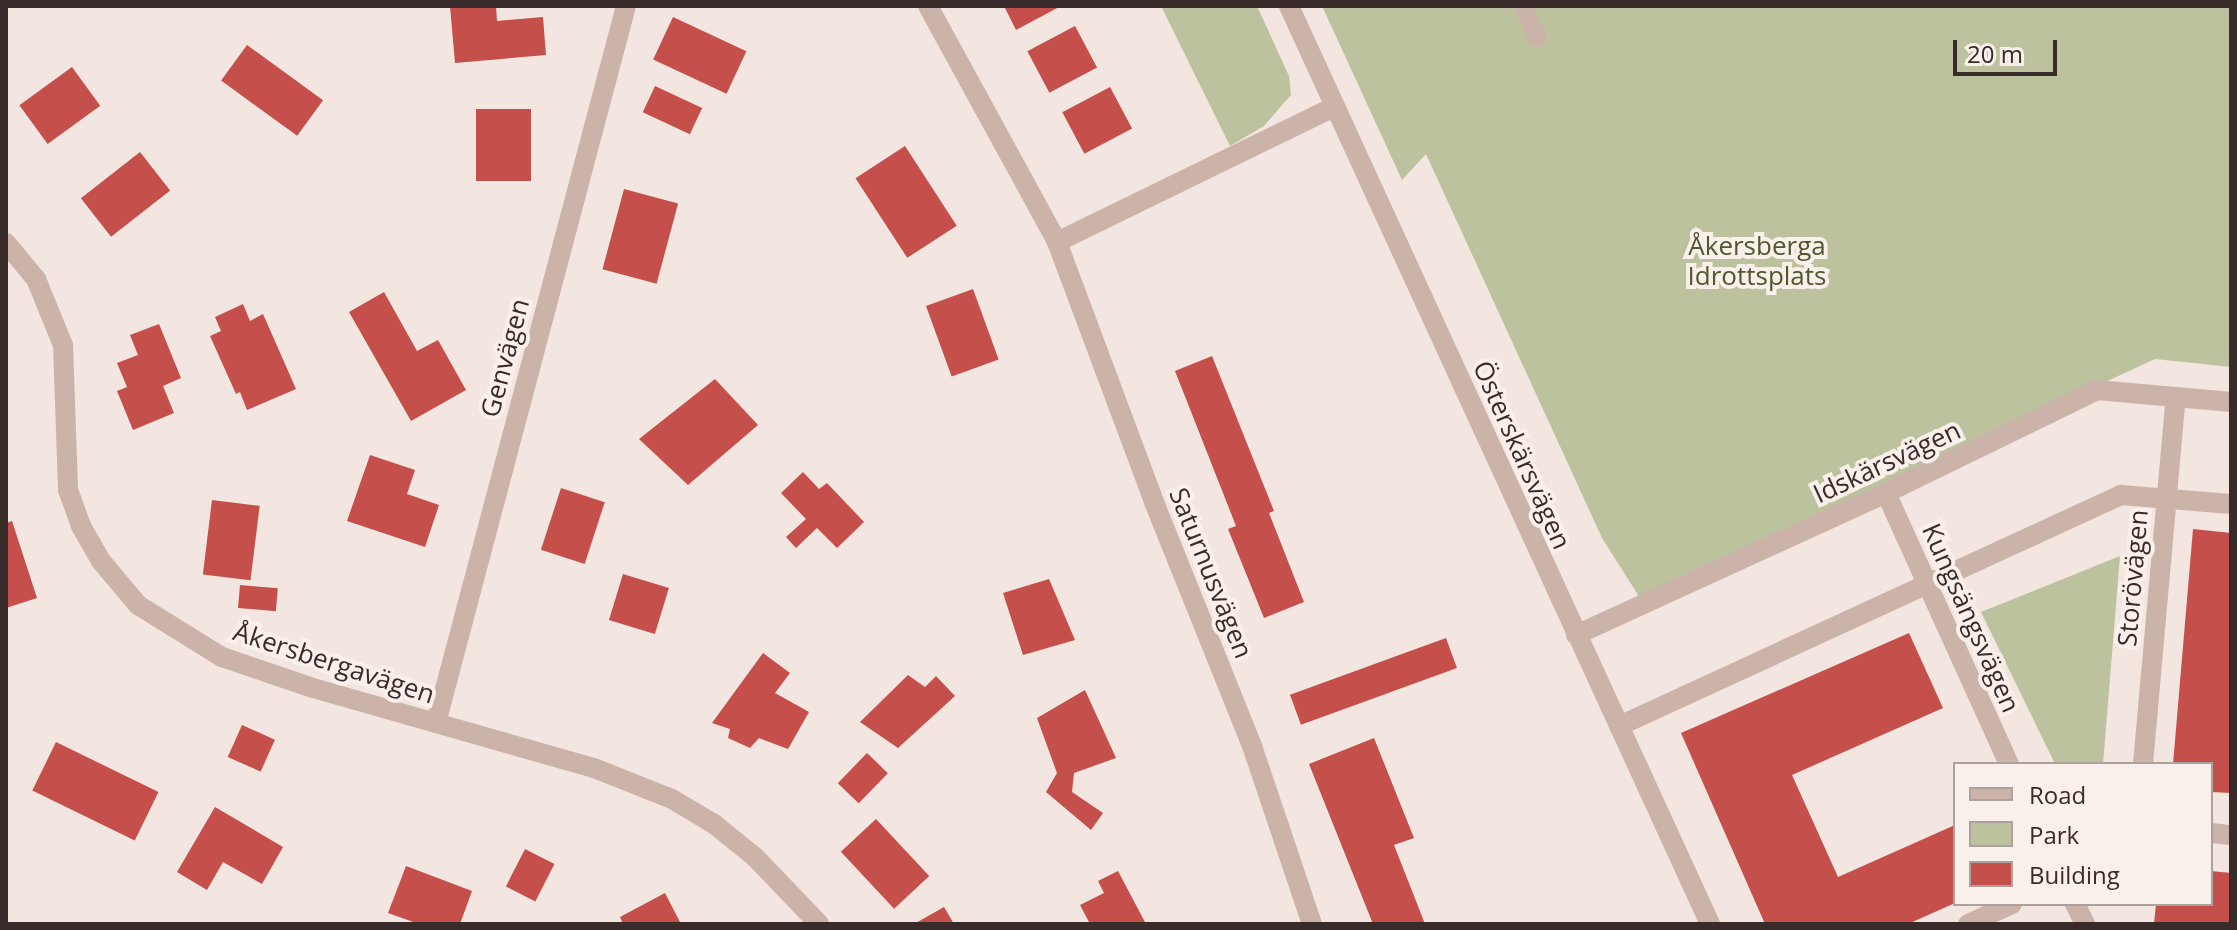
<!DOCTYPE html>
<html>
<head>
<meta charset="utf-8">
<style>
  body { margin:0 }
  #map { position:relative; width:2237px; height:930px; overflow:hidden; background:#f3e5df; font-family:"Open Sans",sans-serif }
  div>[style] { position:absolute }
  .green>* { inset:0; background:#bdc29e }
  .building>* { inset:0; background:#c54f4b; transform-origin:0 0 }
  .lane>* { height:18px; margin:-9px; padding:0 9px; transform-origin:9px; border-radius:9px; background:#cbb3aa }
  .street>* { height:20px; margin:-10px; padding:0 10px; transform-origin:10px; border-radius:10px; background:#cbb3aa }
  span { translate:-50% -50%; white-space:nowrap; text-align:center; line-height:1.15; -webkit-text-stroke:8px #faf0eb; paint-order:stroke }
  .park-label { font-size:26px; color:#50572e }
  .street-label { font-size:26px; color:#392b2a }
  .frame { position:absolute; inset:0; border:8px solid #392b2a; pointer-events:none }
  .legend { position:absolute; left:1953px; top:762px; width:260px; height:144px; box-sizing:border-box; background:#faf0eb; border:2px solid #ada19e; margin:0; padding:10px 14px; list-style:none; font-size:24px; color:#392b2a }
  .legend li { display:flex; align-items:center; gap:16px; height:40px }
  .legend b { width:40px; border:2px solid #ada19e }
  .scale { position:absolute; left:1953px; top:40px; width:104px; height:36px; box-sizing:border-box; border:4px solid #392b2a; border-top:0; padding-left:10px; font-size:24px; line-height:28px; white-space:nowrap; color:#392b2a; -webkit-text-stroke:6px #faf0eb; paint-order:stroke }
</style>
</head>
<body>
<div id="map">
  <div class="green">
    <div style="clip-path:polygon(1161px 6px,1257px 6px,1289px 76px,1291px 95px,1264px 126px,1230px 146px)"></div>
    <div style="clip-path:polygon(1322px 6px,2231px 6px,2231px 367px,2155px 359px,1640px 598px,1602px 538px,1426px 154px,1402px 180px)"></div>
    <div style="clip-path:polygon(2120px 556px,2103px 764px,2055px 764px,1981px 612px)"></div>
  </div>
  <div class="building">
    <div style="clip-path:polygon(450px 6px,496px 6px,497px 21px,543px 17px,546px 55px,455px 63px)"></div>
    <div style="clip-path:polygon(1004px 6px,1061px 6px,1016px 30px)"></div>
    <div style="left:673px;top:17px;width:81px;height:47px;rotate:25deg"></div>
    <div style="left:1075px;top:26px;width:47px;height:54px;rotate:62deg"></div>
    <div style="left:247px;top:45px;width:94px;height:44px;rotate:36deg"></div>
    <div style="left:72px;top:67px;width:48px;height:65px;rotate:54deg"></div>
    <div style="left:655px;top:86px;width:52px;height:29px;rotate:25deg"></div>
    <div style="left:1110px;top:87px;width:47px;height:54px;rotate:62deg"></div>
    <div style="left:476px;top:109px;width:55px;height:72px"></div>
    <div style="left:905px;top:146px;width:95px;height:59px;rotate:57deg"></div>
    <div style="left:140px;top:152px;width:49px;height:75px;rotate:52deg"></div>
    <div style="left:624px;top:189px;width:56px;height:83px;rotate:15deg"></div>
    <div style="left:973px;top:289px;width:75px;height:50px;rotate:70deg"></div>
    <div style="clip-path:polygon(384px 292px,417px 351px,438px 340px,466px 390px,411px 421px,349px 312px)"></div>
    <div style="clip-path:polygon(243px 304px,250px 321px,263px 314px,296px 389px,247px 410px,240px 392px,236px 394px,210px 336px,221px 331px,215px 317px)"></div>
    <div style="clip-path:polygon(159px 324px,181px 378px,163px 386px,174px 413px,133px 430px,117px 391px,127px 387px,117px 363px,138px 355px,130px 335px)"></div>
    <div style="clip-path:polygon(1212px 356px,1274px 511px,1269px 513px,1304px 602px,1264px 618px,1228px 529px,1236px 526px,1175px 371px)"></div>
    <div style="clip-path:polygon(715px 379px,758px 425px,688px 485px,639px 439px)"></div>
    <div style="clip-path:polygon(370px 455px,415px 470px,407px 494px,439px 505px,425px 547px,347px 521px)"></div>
    <div style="clip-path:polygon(803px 472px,819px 489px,827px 483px,864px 522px,837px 548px,817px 528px,796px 548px,786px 537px,806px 519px,781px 493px)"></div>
    <div style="left:561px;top:488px;width:46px;height:65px;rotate:18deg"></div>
    <div style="left:212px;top:500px;width:48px;height:75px;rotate:7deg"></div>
    <div style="clip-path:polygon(12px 521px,37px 598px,6px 608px,6px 523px)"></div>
    <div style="clip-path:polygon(2193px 529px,2231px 533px,2231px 793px,2211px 792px,2211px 764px,2173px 764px)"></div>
    <div style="left:623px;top:574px;width:48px;height:48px;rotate:17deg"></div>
    <div style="clip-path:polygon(1049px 579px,1075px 640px,1023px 655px,1003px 593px)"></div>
    <div style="left:240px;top:585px;width:38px;height:23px;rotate:5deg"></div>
    <div style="clip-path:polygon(1909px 633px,1943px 708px,1792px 775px,1838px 877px,1955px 825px,1955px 903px,1908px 924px,1765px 924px,1681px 733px)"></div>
    <div style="left:1446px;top:638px;width:32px;height:166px;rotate:70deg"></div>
    <div style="clip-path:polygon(763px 653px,790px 673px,775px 693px,809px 712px,788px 749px,759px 738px,750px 748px,728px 738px,730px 729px,712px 723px)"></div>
    <div style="clip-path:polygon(908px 675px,925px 687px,936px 676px,955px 696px,898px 748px,860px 722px)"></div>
    <div style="clip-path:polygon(1085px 690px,1116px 758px,1074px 773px,1072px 792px,1103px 813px,1091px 830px,1046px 792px,1057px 773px,1037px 718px)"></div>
    <div style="left:242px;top:725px;width:36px;height:35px;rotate:24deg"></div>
    <div style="clip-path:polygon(1374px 738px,1414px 838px,1394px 845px,1425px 924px,1373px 924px,1309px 764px)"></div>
    <div style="left:56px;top:742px;width:114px;height:54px;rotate:26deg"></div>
    <div style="left:867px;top:753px;width:29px;height:42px;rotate:44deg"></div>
    <div style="clip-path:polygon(215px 807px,283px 847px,262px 884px,223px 862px,207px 890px,177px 872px)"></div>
    <div style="left:876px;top:819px;width:78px;height:48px;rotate:47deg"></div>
    <div style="left:525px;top:849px;width:33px;height:42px;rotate:27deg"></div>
    <div style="clip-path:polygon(406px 866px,472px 891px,460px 924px,419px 924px,388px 913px)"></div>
    <div style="clip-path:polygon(1118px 871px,1146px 924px,1090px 924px,1080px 905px,1104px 893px,1098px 881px)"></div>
    <div style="clip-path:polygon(2211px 871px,2231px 873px,2231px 924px,2154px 924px,2156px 904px,2211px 904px)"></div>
    <div style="clip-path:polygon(665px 893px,681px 924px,623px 924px,620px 917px)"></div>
    <div style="clip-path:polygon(944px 907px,954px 924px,914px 924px)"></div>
  </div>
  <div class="lane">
    <div style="left:1523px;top:6px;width:35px;rotate:66deg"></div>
  </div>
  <div class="street">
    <div style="left:928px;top:6px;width:269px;rotate:61.3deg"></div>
    <div style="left:1057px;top:242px;width:308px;rotate:-26deg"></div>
    <div style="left:1289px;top:6px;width:1010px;rotate:65.36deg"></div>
    <div style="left:1057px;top:242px;width:278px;rotate:69.5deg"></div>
    <div style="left:1154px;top:502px;width:260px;rotate:68.1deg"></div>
    <div style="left:1251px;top:743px;width:191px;rotate:71.4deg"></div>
    <div style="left:6px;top:243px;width:47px;rotate:50.2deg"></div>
    <div style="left:36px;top:279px;width:71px;rotate:67.8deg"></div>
    <div style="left:63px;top:345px;width:145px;rotate:88deg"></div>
    <div style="left:68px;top:490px;width:38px;rotate:70deg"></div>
    <div style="left:81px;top:526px;width:40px;rotate:60.3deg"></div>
    <div style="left:101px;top:561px;width:57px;rotate:49.9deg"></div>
    <div style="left:138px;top:605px;width:99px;rotate:31.8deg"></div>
    <div style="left:222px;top:657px;width:96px;rotate:18.8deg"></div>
    <div style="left:313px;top:688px;width:292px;rotate:15.9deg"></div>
    <div style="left:594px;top:768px;width:84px;rotate:21.7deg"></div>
    <div style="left:672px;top:799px;width:49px;rotate:30.8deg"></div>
    <div style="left:714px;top:824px;width:53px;rotate:38.8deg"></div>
    <div style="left:755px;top:857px;width:93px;rotate:46.3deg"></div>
    <div style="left:1886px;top:493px;width:298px;rotate:65.6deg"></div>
    <div style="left:1576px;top:635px;width:341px;rotate:-24.6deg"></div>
    <div style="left:1886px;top:493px;width:235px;rotate:-26deg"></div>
    <div style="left:2097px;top:390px;width:135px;rotate:5.1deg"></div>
    <div style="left:436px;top:723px;width:742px;rotate:-75.16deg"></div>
    <div style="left:1619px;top:726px;width:553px;rotate:-24.71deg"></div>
    <div style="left:2121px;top:495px;width:110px;rotate:4.7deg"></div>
    <div style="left:2143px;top:764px;width:368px;rotate:-84.9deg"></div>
    <div style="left:2211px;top:833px;width:20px;rotate:6deg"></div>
    <div style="left:2075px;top:904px;width:22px;rotate:63deg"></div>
    <div style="left:1968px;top:924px;width:48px;rotate:-24.4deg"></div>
  </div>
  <div class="park-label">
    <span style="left:1757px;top:261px">Åkersberga<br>Idrottsplats</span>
  </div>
  <div class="street-label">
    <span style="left:505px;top:358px;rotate:-75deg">Genvägen</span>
    <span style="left:1522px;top:455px;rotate:66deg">Österskärsvägen</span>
    <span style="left:1887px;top:462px;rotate:-25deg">Idskärsvägen</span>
    <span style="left:1211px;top:573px;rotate:68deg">Saturnusvägen</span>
    <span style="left:2133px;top:578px;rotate:-85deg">Storövägen</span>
    <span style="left:1971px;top:618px;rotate:66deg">Kungsängsvägen</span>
    <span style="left:334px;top:663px;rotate:18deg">Åkersbergavägen</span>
  </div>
  <div class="frame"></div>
  <ul class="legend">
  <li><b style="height:10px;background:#cbb3aa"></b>Road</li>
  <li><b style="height:22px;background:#bdc29e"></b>Park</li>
  <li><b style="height:22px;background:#c54f4b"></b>Building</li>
  </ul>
  <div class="scale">20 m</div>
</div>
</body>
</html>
